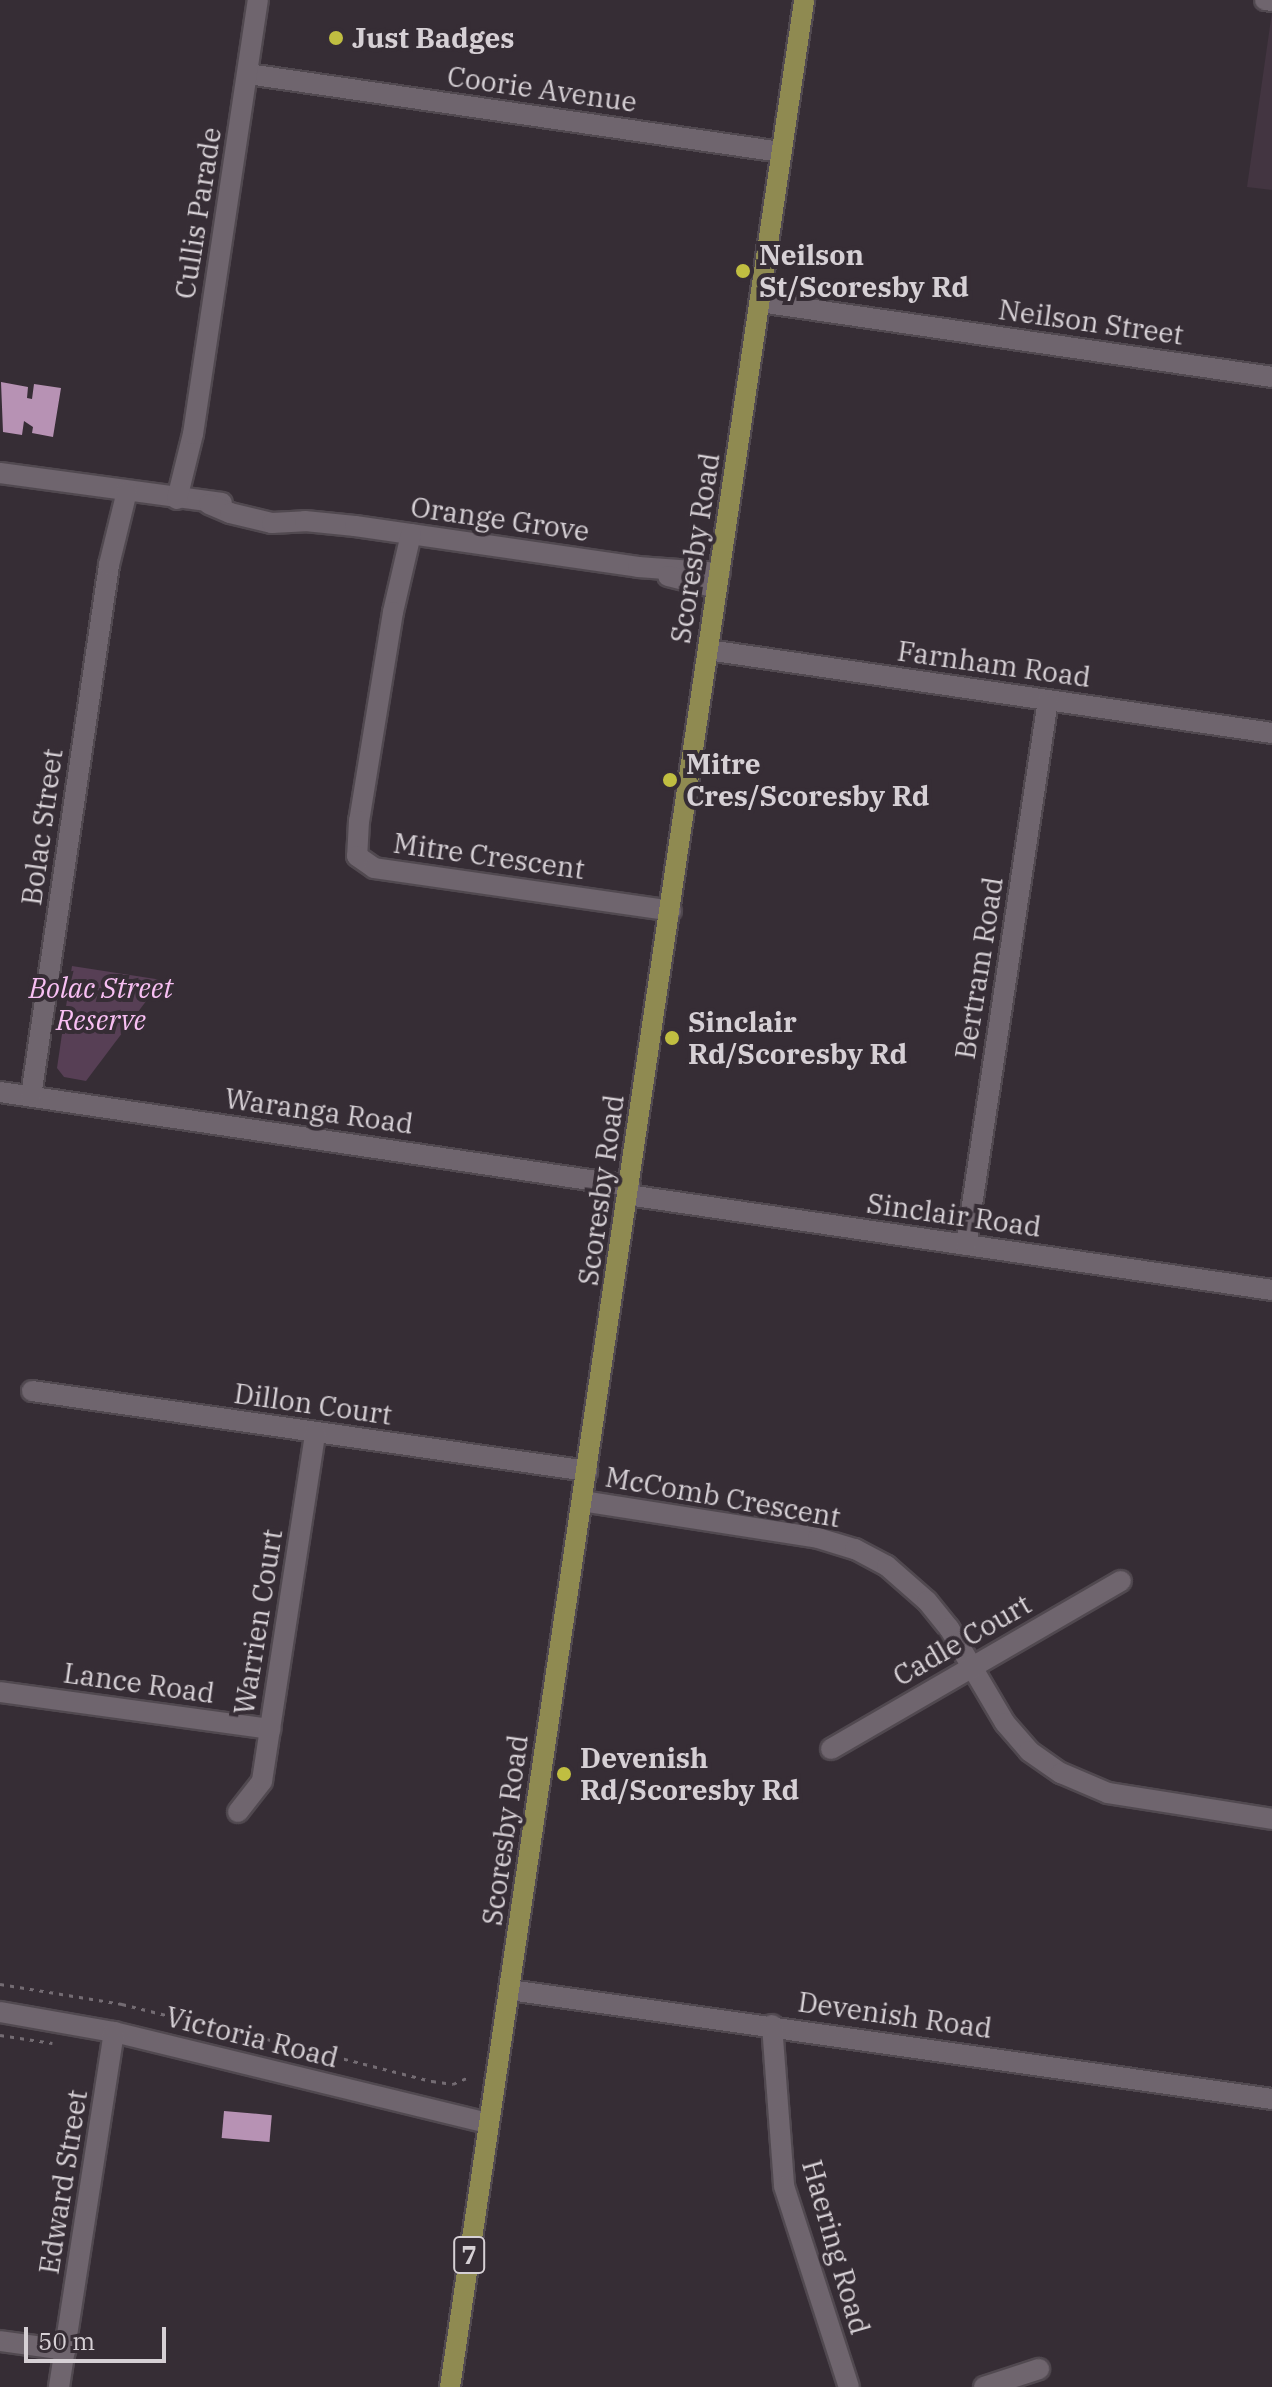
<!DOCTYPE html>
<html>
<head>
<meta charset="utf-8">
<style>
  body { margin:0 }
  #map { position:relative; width:1272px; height:2387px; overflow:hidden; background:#362d35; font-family:"IBM Plex Serif",serif }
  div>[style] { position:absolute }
  .built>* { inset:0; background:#433541 }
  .green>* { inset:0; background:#573f55 }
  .building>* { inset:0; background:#b792b4; transform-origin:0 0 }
  .path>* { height:3px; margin-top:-1.5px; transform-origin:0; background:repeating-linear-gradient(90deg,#746c73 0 4px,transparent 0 10px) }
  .roads { filter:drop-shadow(2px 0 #514950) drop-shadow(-2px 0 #514950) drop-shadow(0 2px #514950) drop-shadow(0 -2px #514950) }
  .street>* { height:20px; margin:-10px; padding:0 10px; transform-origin:10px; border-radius:10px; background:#6f656e }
  .primary>* { height:20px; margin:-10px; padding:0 10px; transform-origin:10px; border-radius:10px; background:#8f8a51 }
  .dots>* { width:22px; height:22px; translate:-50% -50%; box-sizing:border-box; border:4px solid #362d35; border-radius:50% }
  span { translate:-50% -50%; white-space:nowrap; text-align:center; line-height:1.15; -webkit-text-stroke:8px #362d35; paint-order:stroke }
  .shield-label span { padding:2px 6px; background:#362d35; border:2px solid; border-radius:6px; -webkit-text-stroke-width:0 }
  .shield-label { font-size:26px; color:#d6d0d5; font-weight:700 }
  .poi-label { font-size:28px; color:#d6d0d5; font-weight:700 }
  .left { translate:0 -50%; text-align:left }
  .street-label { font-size:28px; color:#d6d0d5 }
  .park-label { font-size:28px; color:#f8bff3; font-style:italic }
  .scale { position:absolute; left:24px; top:2327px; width:142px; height:36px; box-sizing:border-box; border:4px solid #d6d0d5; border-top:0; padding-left:10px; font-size:24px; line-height:28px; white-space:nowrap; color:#d6d0d5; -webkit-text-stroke:6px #362d35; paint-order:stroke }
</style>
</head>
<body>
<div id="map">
  <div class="built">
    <div style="clip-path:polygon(1272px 12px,1272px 190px,1247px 187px)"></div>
  </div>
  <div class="green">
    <div style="clip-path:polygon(72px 966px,162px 980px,86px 1081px,64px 1077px,57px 1068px)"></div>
  </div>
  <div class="building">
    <div style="clip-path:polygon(1px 382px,28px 387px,27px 398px,32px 399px,34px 384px,61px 388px,53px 437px,32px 433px,33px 427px,24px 421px,22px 435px,3px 432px)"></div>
    <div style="left:224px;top:2111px;width:48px;height:27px;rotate:5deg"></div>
  </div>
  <div class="path">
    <div style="left:0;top:1984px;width:124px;rotate:9.3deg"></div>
    <div style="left:122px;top:2004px;width:99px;rotate:14deg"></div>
    <div style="left:218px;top:2028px;width:16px;rotate:38deg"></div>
    <div style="left:231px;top:2038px;width:16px;rotate:-14deg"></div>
    <div style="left:247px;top:2034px;width:191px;rotate:14.3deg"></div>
    <div style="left:432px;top:2081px;width:21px;rotate:8deg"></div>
    <div style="left:453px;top:2084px;width:17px;rotate:-24deg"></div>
    <div style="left:0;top:2035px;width:53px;rotate:8.7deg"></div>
  </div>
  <div class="roads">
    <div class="street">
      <div style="left:1265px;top:0;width:7px;rotate:8deg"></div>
      <div style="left:248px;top:74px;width:539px;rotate:8.33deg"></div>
      <div style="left:760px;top:302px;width:517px;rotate:8.33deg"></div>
      <div style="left:0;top:473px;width:224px;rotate:7.7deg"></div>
      <div style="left:177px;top:499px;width:67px;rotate:-76.2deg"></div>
      <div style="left:193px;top:434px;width:439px;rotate:-81.5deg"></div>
      <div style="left:209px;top:504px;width:23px;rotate:23deg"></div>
      <div style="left:230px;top:513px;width:43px;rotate:13.4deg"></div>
      <div style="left:272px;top:523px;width:33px;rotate:-3deg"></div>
      <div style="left:305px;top:521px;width:50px;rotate:5.7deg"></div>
      <div style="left:355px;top:526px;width:286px;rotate:8.2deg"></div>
      <div style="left:638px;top:567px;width:82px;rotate:4.2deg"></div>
      <div style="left:411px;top:534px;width:80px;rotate:103deg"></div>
      <div style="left:393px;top:612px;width:212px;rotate:99.2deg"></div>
      <div style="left:359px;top:821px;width:35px;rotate:93deg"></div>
      <div style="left:357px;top:856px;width:21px;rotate:35deg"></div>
      <div style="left:374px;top:868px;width:300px;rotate:8.2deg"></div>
      <div style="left:668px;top:576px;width:50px;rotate:13.8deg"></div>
      <div style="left:708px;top:650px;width:570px;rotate:8.37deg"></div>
      <div style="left:0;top:1092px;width:637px;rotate:8.49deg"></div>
      <div style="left:31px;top:1096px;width:537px;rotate:-81.64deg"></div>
      <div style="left:109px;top:565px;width:76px;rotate:-76.3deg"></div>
      <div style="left:628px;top:1195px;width:651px;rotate:8.39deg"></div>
      <div style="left:966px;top:1245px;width:551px;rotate:-81.44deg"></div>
      <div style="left:32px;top:1391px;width:561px;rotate:8.2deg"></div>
      <div style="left:582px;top:1501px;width:239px;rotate:8.9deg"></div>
      <div style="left:818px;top:1538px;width:39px;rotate:17deg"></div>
      <div style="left:855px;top:1549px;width:36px;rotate:28deg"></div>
      <div style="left:887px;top:1566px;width:53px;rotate:41.2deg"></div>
      <div style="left:927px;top:1601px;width:35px;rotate:51deg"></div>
      <div style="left:949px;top:1628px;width:110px;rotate:59.5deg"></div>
      <div style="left:1005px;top:1723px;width:37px;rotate:49deg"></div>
      <div style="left:1029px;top:1751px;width:39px;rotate:35deg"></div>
      <div style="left:1061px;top:1773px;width:51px;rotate:23.1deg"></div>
      <div style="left:1108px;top:1793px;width:166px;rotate:9deg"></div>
      <div style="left:0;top:1692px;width:273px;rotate:7.8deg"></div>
      <div style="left:831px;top:1749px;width:335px;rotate:-30.1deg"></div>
      <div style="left:238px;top:1812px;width:39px;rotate:-52deg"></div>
      <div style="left:262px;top:1781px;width:352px;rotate:-81.3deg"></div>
      <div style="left:510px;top:1990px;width:770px;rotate:8.14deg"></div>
      <div style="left:0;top:2012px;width:116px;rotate:10deg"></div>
      <div style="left:114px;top:2032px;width:385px;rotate:13.7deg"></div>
      <div style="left:772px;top:2025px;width:161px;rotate:85.7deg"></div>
      <div style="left:784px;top:2186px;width:211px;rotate:72.1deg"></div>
      <div style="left:0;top:2341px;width:66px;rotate:7.9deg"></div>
      <div style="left:59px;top:2387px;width:359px;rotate:-81.2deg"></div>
      <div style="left:984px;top:2387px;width:58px;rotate:-18.1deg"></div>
    </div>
    <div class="primary">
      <div style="left:450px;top:2387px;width:2413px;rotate:-81.56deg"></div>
    </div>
  </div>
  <div class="dots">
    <div style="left:336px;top:38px;background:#c0be41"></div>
    <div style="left:743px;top:271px;background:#c0be41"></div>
    <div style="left:670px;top:780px;background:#c0be41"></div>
    <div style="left:672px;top:1038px;background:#c0be41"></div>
    <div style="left:564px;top:1774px;background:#c0be41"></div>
  </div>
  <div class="shield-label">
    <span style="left:469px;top:2255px">7</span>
  </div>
  <div class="poi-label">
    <span class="left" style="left:352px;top:38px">Just Badges</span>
    <span class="left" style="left:759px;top:271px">Neilson<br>St/Scoresby Rd</span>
    <span class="left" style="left:686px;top:780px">Mitre<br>Cres/Scoresby Rd</span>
    <span class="left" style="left:688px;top:1038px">Sinclair<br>Rd/Scoresby Rd</span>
    <span class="left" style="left:580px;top:1774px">Devenish<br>Rd/Scoresby Rd</span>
  </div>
  <div class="street-label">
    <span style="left:542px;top:89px;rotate:8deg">Coorie Avenue</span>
    <span style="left:198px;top:213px;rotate:-81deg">Cullis Parade</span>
    <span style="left:1091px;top:322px;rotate:8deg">Neilson Street</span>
    <span style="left:500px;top:519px;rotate:8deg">Orange Grove</span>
    <span style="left:695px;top:548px;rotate:-81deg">Scoresby Road</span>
    <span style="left:994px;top:664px;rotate:8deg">Farnham Road</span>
    <span style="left:42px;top:827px;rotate:-82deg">Bolac Street</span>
    <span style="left:489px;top:856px;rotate:8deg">Mitre Crescent</span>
    <span style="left:979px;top:968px;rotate:-81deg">Bertram Road</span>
    <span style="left:319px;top:1111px;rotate:8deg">Waranga Road</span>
    <span style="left:601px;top:1190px;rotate:-82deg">Scoresby Road</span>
    <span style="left:954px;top:1215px;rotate:8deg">Sinclair Road</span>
    <span style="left:313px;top:1404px;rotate:8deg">Dillon Court</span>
    <span style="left:723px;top:1497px;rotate:10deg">McComb Crescent</span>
    <span style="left:258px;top:1622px;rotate:-81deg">Warrien Court</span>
    <span style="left:962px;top:1640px;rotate:-30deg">Cadle Court</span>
    <span style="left:139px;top:1683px;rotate:8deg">Lance Road</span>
    <span style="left:505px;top:1830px;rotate:-82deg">Scoresby Road</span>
    <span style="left:895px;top:2015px;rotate:8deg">Devenish Road</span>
    <span style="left:252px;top:2037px;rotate:14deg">Victoria Road</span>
    <span style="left:63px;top:2182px;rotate:-81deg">Edward Street</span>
    <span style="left:836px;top:2247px;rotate:74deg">Haering Road</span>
  </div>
  <div class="park-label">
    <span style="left:101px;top:1004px">Bolac Street<br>Reserve</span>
  </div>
  <div class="scale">50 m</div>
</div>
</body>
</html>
